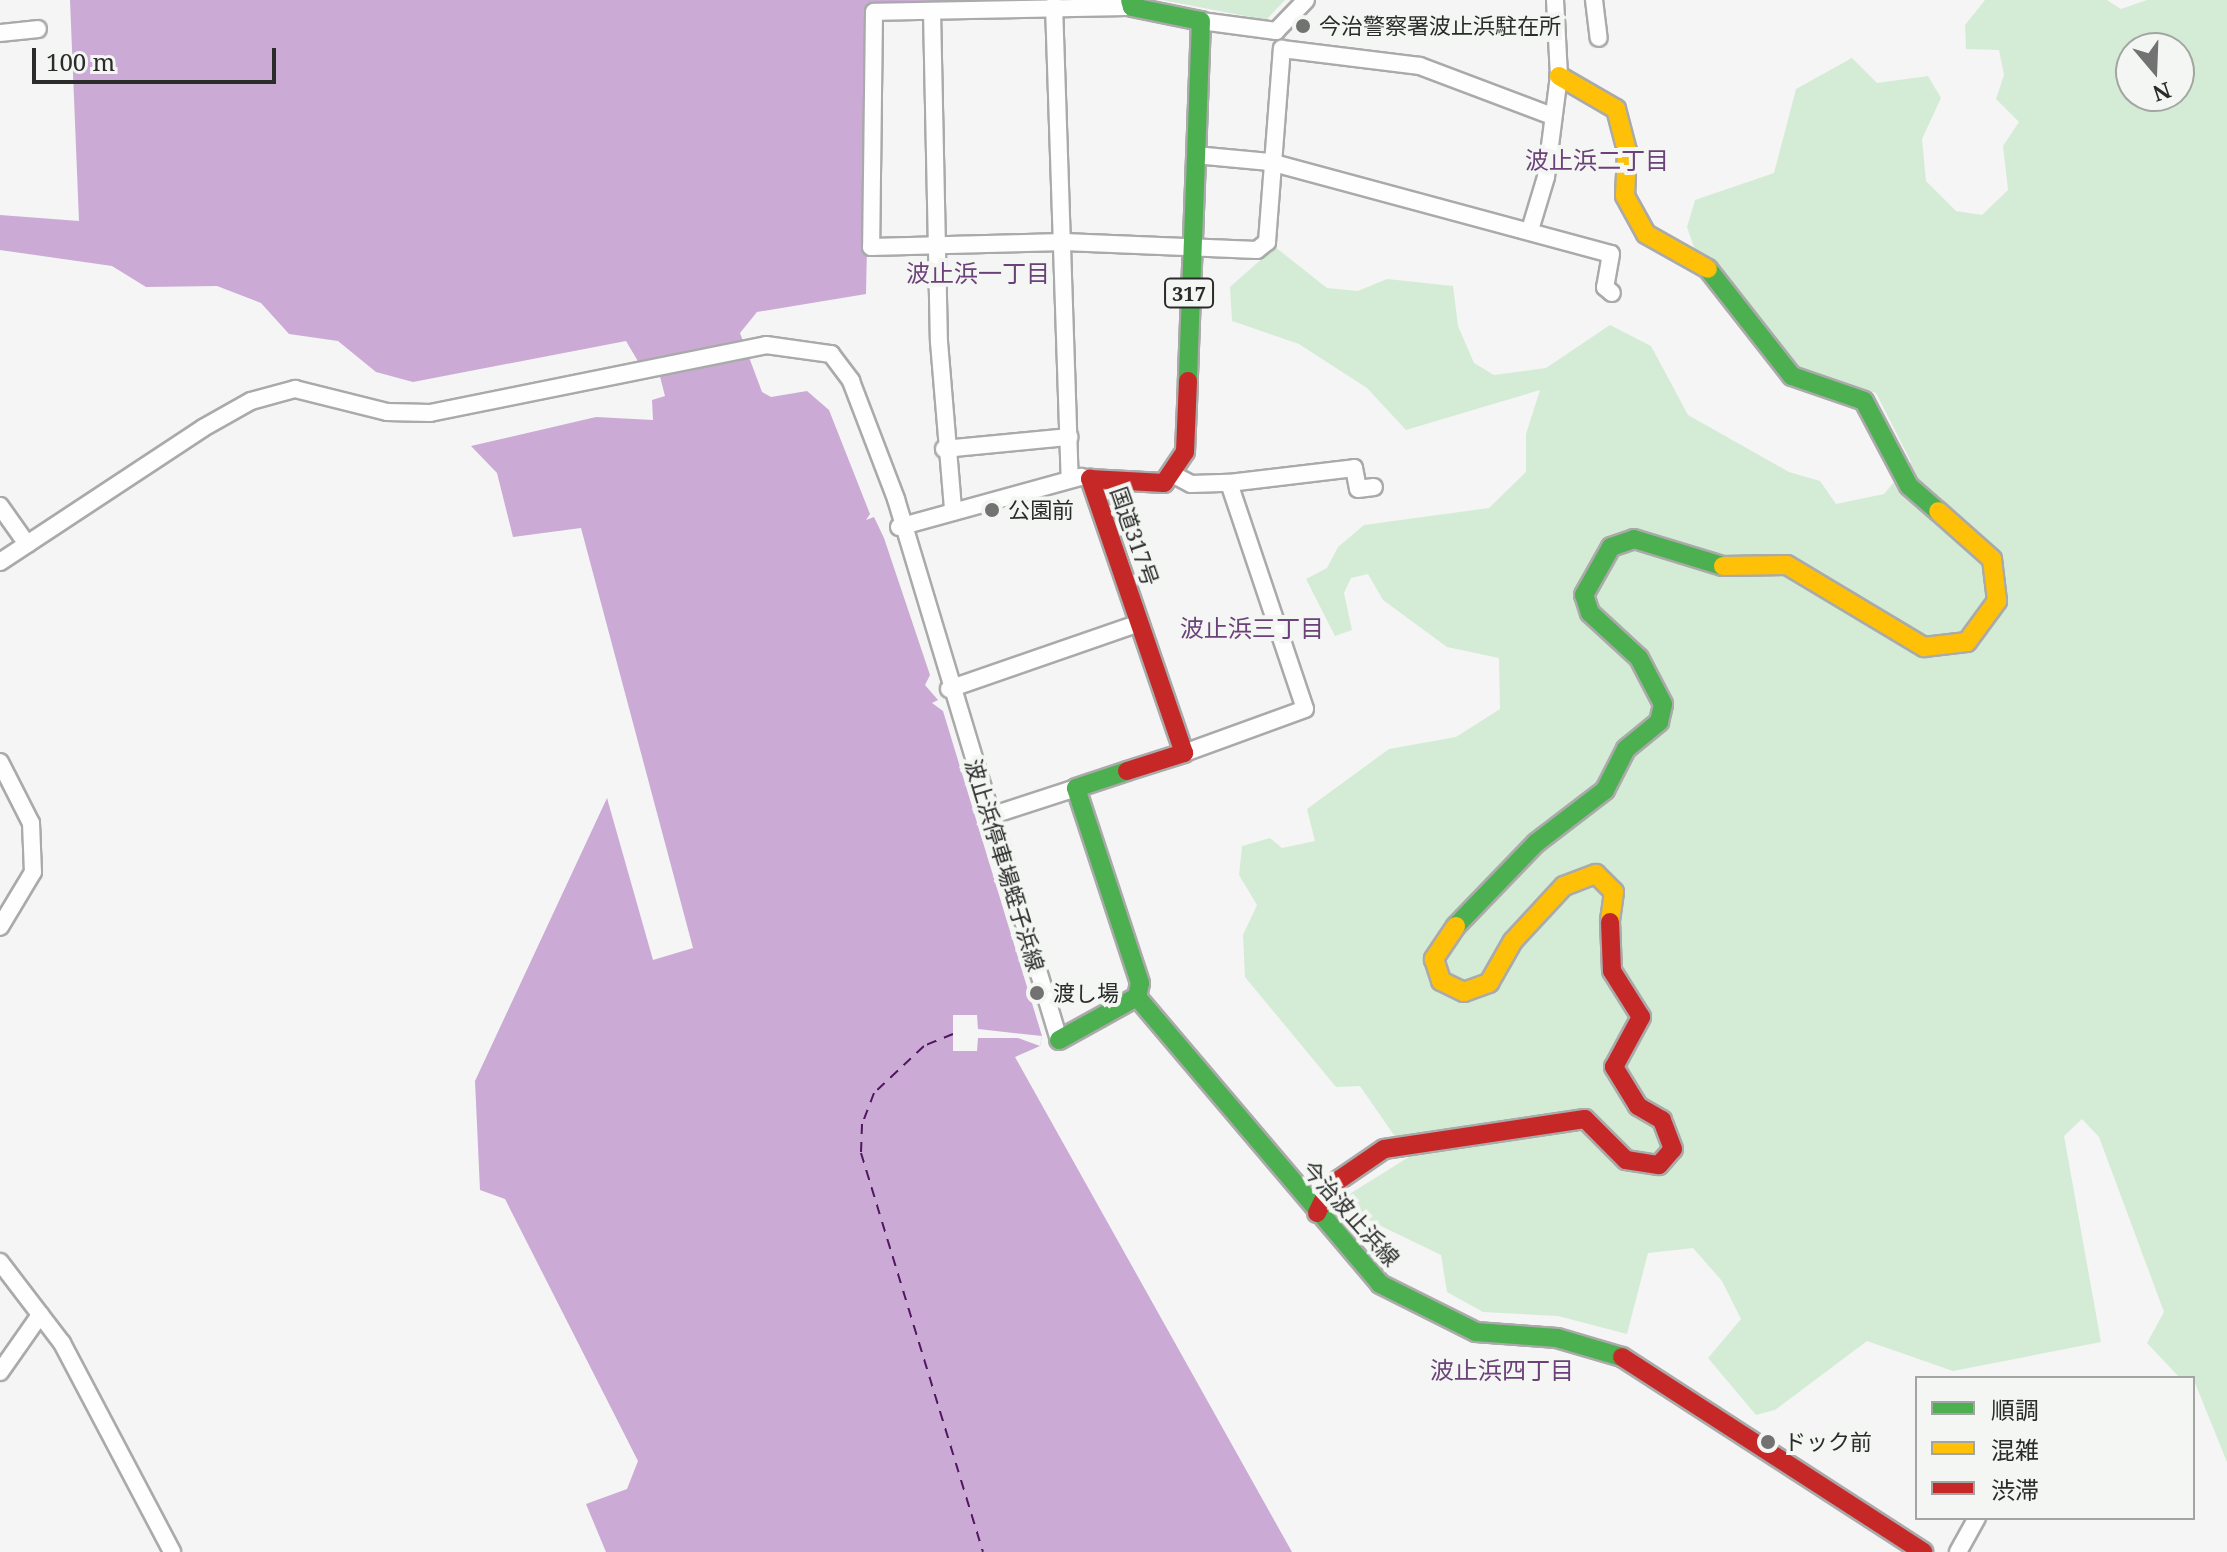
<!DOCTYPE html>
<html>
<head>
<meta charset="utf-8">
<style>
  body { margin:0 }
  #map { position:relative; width:2227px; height:1552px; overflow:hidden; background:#f4f5f4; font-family:"Noto Serif","Noto Sans JP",serif }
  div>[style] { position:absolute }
  .green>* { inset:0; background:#d4ecd5 }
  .water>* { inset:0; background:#cbabd5 }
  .pier>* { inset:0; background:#f4f5f4 }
  .ferry>* { height:2px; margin-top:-1px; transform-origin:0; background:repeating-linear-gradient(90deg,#50165f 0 10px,transparent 0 18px) }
  .roads { filter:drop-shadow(2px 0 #aaa) drop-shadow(-2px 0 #aaa) drop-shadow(0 2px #aaa) drop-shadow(0 -2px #aaa) }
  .street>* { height:16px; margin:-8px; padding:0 8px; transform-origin:8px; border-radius:8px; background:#fdfefd }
  .fast>* { height:18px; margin:-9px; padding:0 9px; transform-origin:9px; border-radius:9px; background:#4caf50 }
  .slow>* { height:18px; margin:-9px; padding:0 9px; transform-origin:9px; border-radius:9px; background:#ffc107 }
  .jam>* { height:18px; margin:-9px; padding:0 9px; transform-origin:9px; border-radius:9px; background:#c62828 }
  .dots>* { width:22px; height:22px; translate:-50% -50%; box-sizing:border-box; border:4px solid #f3f6f3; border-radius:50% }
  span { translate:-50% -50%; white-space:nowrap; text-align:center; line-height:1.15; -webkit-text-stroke:8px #f3f6f3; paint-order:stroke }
  .shield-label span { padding:2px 6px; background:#f3f6f3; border:2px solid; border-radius:6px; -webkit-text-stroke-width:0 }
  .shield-label { font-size:20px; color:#2a2b2a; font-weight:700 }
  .poi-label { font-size:22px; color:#2a2b2a }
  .left { translate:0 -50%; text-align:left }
  .street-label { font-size:22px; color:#2a2b2a }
  .neighbourhood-label { font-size:24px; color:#6c4179 }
  .legend { position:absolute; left:1915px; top:1376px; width:280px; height:144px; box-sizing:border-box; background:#f3f6f3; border:2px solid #a3a5a3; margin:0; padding:10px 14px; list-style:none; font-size:24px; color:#2a2b2a }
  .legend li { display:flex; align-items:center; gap:16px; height:40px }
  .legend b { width:40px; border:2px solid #a3a5a3 }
  .north { position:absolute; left:2115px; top:32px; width:80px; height:80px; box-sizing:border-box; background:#f3f6f3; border:2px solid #a3a5a3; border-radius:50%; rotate:161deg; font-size:22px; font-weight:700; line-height:32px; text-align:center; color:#2a2b2a }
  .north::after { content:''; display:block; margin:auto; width:28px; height:36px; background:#717271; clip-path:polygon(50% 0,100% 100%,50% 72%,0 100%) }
  .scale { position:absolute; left:32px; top:48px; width:244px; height:36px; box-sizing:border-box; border:4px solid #2a2b2a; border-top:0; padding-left:10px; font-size:24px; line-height:28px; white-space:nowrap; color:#2a2b2a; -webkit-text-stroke:6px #f3f6f3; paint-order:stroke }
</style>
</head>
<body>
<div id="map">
  <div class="green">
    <div style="clip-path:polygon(1162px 0,1285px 0,1266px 20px)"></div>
    <div style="clip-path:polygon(evenodd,2107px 0,2121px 9px,2147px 0,2227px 0,2227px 1462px,2193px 1378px,2180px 1378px,2147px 1343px,2164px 1312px,2099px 1137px,2082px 1119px,2064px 1136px,2101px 1342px,1953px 1371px,1867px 1341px,1775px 1410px,1756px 1415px,1708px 1358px,1741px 1319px,1722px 1281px,1693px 1248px,1648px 1253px,1627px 1334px,1558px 1316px,1483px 1312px,1447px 1292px,1441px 1255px,1354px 1213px,1343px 1198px,1409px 1157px,1360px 1086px,1336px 1087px,1245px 977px,1243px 935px,1257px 905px,1239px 875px,1242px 846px,1270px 838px,1282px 848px,1315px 841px,1307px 809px,1389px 749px,1456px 737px,1500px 709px,1499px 658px,1447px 647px,1383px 600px,1368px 574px,1351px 578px,1344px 593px,1352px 630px,1335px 636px,1306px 579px,1327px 568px,1338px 547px,1364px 525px,1489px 508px,1526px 472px,1526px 434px,1540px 390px,1406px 430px,1367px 388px,1299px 344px,1232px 321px,1230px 287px,1275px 247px,1327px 288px,1358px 291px,1387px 279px,1453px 286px,1458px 326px,1474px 363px,1494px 375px,1546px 368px,1610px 325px,1651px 346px,1688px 415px,1789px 472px,1820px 481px,1836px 504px,1884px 494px,1911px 462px,1876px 393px,1799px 367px,1704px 277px,1687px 227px,1695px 200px,1774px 173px,1796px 89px,1852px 58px,1877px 83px,1928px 76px,1941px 98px,1922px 139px,1926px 181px,1956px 211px,1982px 215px,2008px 190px,2003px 146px,2019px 122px,1996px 99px,2004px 75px,1999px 50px,1966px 49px,1965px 25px,1985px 0,2107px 0,2131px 48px,2179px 48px,2179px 96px,2131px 96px,2131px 48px)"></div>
  </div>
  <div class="water">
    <div style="clip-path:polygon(70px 0,1050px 0,872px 11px,866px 294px,757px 312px,740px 333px,762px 392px,771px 397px,807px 391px,829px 410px,870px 514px,866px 520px,874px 517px,884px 538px,930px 675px,925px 685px,938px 700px,932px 703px,943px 711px,1042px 1036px,1040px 1046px,1015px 1057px,1292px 1552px,606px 1552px,586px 1504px,627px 1489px,638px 1461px,505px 1199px,480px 1190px,475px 1081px,607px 798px,653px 960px,693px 948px,581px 528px,513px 537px,497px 473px,471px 446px,596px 417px,653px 420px,652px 400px,665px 396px,656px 361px,639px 363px,626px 341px,413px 382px,376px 372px,338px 341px,289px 334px,261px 303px,217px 286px,146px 287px,112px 266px,0 250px,0 215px,79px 221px)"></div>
  </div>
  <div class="pier">
    <div style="clip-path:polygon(953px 1015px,977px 1015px,978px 1029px,1042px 1036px,1040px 1046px,1018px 1038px,978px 1038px,977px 1051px,953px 1051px)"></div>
  </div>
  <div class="ferry">
    <div style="left:953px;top:1034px;width:31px;rotate:158deg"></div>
    <div style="left:924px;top:1046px;width:69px;rotate:136.8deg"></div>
    <div style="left:874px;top:1093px;width:33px;rotate:111deg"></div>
    <div style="left:862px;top:1124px;width:29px;rotate:92deg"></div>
    <div style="left:861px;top:1153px;width:417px;rotate:73deg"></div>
  </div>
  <div class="roads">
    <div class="street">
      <div style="left:1594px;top:0;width:38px;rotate:83deg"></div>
      <div style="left:1054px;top:5px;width:471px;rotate:88.1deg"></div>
      <div style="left:1132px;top:7px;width:258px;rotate:178.9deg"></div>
      <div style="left:874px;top:12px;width:235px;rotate:90.7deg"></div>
      <div style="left:871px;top:247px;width:193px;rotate:-1.5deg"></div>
      <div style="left:1064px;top:242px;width:193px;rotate:2.4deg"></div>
      <div style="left:1257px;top:250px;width:13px;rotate:-39deg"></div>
      <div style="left:1267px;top:242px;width:194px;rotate:-85.6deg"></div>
      <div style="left:932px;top:11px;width:331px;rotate:88.8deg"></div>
      <div style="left:939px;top:342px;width:168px;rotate:85.2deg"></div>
      <div style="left:1201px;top:21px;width:76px;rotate:7.6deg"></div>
      <div style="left:1276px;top:31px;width:43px;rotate:-45.9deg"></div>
      <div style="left:0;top:33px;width:38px;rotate:-6deg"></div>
      <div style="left:1282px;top:49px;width:139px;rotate:7deg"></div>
      <div style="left:1420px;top:66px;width:139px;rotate:20.7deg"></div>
      <div style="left:1195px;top:155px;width:75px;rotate:5.3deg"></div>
      <div style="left:1270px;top:162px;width:353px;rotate:15.1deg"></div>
      <div style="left:1611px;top:254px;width:34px;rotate:100deg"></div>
      <div style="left:1605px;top:287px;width:9px;rotate:41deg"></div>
      <div style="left:1530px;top:230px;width:55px;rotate:-73.2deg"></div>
      <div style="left:1546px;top:177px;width:102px;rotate:-82.7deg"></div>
      <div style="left:1559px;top:76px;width:76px;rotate:-93deg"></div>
      <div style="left:944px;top:449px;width:126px;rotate:-5.5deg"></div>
      <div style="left:1174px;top:475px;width:19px;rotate:28deg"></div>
      <div style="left:1191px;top:484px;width:38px;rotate:-2deg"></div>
      <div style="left:1229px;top:483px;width:238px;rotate:71.4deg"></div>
      <div style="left:1305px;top:709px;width:129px;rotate:160deg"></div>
      <div style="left:1229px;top:483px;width:126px;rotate:-6.8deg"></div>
      <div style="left:1354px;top:468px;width:21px;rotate:79deg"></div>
      <div style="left:1358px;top:489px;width:16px;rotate:-7deg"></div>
      <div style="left:0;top:506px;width:47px;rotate:54.6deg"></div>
      <div style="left:899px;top:527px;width:189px;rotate:-15.4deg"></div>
      <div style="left:0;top:562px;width:243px;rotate:-33.4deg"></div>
      <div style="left:203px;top:428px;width:55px;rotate:-29.4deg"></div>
      <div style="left:251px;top:401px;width:46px;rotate:-15.3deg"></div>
      <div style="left:295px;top:389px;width:95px;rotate:14deg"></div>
      <div style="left:387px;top:412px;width:43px;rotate:1.3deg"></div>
      <div style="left:430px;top:413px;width:343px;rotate:-11.4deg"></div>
      <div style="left:766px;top:345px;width:66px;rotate:7.9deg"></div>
      <div style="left:831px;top:354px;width:34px;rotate:53deg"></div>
      <div style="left:851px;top:381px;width:126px;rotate:69.1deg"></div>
      <div style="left:896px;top:499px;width:565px;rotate:73.23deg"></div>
      <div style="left:949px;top:689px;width:202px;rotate:-19.1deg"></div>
      <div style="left:0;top:762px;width:68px;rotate:63.1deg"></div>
      <div style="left:31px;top:823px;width:49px;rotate:87.7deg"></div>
      <div style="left:33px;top:872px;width:64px;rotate:121deg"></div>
      <div style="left:990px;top:816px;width:90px;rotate:-18deg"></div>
      <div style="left:0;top:1262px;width:102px;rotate:52.6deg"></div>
      <div style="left:62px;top:1343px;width:236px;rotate:62.2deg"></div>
      <div style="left:0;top:1372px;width:70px;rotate:-54.9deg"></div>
      <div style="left:1958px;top:1552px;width:39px;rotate:-61deg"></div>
    </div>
    <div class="fast">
      <div style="left:1130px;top:0;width:7px;rotate:74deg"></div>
      <div style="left:1132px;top:7px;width:70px;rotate:11.5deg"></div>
      <div style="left:1201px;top:21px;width:360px;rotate:92.1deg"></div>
      <div style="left:1708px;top:269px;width:136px;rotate:51.9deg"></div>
      <div style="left:1792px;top:376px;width:76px;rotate:19.1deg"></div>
      <div style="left:1864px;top:401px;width:96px;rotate:62.1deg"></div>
      <div style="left:1909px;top:486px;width:38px;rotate:41deg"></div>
      <div style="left:1456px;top:926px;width:115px;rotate:-46.1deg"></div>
      <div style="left:1536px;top:843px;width:87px;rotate:-37.5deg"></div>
      <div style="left:1605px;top:790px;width:46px;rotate:-62.9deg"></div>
      <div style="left:1626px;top:749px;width:43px;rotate:-39.3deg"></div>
      <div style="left:1659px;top:722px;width:18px;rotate:-77deg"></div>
      <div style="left:1663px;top:704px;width:52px;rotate:-117.6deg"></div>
      <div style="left:1639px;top:658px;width:67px;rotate:-137.4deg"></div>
      <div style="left:1590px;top:613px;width:19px;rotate:-108deg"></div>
      <div style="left:1584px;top:595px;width:55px;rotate:-60.6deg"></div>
      <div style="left:1611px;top:547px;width:24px;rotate:-19deg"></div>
      <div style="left:1634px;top:539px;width:93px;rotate:16.9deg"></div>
      <div style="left:1137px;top:997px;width:376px;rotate:49.7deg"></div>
      <div style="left:1380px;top:1284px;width:107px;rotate:26.6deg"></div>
      <div style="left:1476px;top:1332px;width:81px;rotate:4.2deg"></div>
      <div style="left:1557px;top:1338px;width:68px;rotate:16.3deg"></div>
      <div style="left:1059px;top:1040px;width:89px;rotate:-28.9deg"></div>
      <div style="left:1137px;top:997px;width:14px;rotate:-78deg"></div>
      <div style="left:1140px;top:983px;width:205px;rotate:-108.2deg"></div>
      <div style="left:1076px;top:788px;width:54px;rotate:-18.4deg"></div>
    </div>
    <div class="slow">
      <div style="left:1559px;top:76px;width:66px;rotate:30.1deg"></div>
      <div style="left:1616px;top:109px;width:43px;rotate:75.3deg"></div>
      <div style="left:1627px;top:151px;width:45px;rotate:92.5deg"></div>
      <div style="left:1625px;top:196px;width:43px;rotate:61.1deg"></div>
      <div style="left:1646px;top:234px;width:71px;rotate:29.4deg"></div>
      <div style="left:1723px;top:566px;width:64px;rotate:-0.9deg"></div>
      <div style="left:1787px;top:565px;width:160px;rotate:30.9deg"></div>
      <div style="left:1924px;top:647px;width:43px;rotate:-6.6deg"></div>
      <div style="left:1967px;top:642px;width:51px;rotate:-53.8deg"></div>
      <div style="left:1997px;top:601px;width:42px;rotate:-96.8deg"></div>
      <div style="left:1992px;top:559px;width:72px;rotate:-138.4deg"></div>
      <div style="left:1456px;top:926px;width:40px;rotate:124deg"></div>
      <div style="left:1434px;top:959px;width:23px;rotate:72deg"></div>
      <div style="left:1441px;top:981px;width:25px;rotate:26deg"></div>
      <div style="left:1464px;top:992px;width:27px;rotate:-20deg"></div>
      <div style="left:1489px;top:983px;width:48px;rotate:-60.3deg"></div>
      <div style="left:1513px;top:941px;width:75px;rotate:-47.2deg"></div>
      <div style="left:1564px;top:886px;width:34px;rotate:-21deg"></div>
      <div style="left:1596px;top:874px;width:25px;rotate:45deg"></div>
      <div style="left:1614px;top:892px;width:30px;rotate:98deg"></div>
    </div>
    <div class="jam">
      <div style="left:1127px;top:771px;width:60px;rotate:-17.5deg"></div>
      <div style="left:1184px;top:753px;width:290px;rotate:-108.9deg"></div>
      <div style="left:1090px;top:479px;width:74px;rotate:3.1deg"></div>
      <div style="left:1164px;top:483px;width:37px;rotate:-56deg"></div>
      <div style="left:1185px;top:452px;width:71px;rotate:-87.6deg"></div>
      <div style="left:1317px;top:1213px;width:30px;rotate:-64deg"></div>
      <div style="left:1330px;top:1186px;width:65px;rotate:-34.4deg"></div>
      <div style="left:1384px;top:1149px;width:203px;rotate:-8.5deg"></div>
      <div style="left:1585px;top:1119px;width:58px;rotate:45deg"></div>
      <div style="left:1626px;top:1160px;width:33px;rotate:9deg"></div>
      <div style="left:1659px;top:1165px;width:21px;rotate:-49deg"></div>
      <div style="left:1673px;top:1149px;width:31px;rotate:-111deg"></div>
      <div style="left:1662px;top:1120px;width:28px;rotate:-150deg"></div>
      <div style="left:1638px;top:1106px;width:46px;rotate:-121.6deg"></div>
      <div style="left:1614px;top:1067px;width:57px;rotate:-61.6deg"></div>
      <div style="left:1641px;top:1017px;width:54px;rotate:-122.2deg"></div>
      <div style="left:1612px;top:971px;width:49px;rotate:-92.3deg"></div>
      <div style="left:1622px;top:1357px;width:359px;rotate:32.9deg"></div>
    </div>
  </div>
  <div class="dots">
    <div style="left:1303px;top:26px;background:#717271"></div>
    <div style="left:992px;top:510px;background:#717271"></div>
    <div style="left:1037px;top:993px;background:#717271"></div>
    <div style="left:1768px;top:1442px;background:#717271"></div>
  </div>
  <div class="shield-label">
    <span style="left:1189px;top:293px">317</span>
  </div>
  <div class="poi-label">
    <span class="left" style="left:1319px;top:26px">今治警察署波止浜駐在所</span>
    <span class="left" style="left:1008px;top:510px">公園前</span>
    <span class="left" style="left:1053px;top:993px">渡し場</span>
    <span class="left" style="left:1784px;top:1442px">ドック前</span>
  </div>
  <div class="street-label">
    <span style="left:1135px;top:536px;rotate:71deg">国道317号</span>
    <span style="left:1005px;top:865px;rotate:73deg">波止浜停車場蛭子浜線</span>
    <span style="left:1351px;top:1213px;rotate:48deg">今治波止浜線</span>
  </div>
  <div class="neighbourhood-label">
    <span style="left:1597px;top:160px">波止浜二丁目</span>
    <span style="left:978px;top:273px">波止浜一丁目</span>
    <span style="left:1252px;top:628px">波止浜三丁目</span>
    <span style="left:1502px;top:1370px">波止浜四丁目</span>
  </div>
  <ul class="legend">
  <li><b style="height:10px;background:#4caf50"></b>順調</li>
  <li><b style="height:10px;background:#ffc107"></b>混雑</li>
  <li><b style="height:10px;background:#c62828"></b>渋滞</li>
  </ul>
  <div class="north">N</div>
  <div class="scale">100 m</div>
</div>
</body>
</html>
